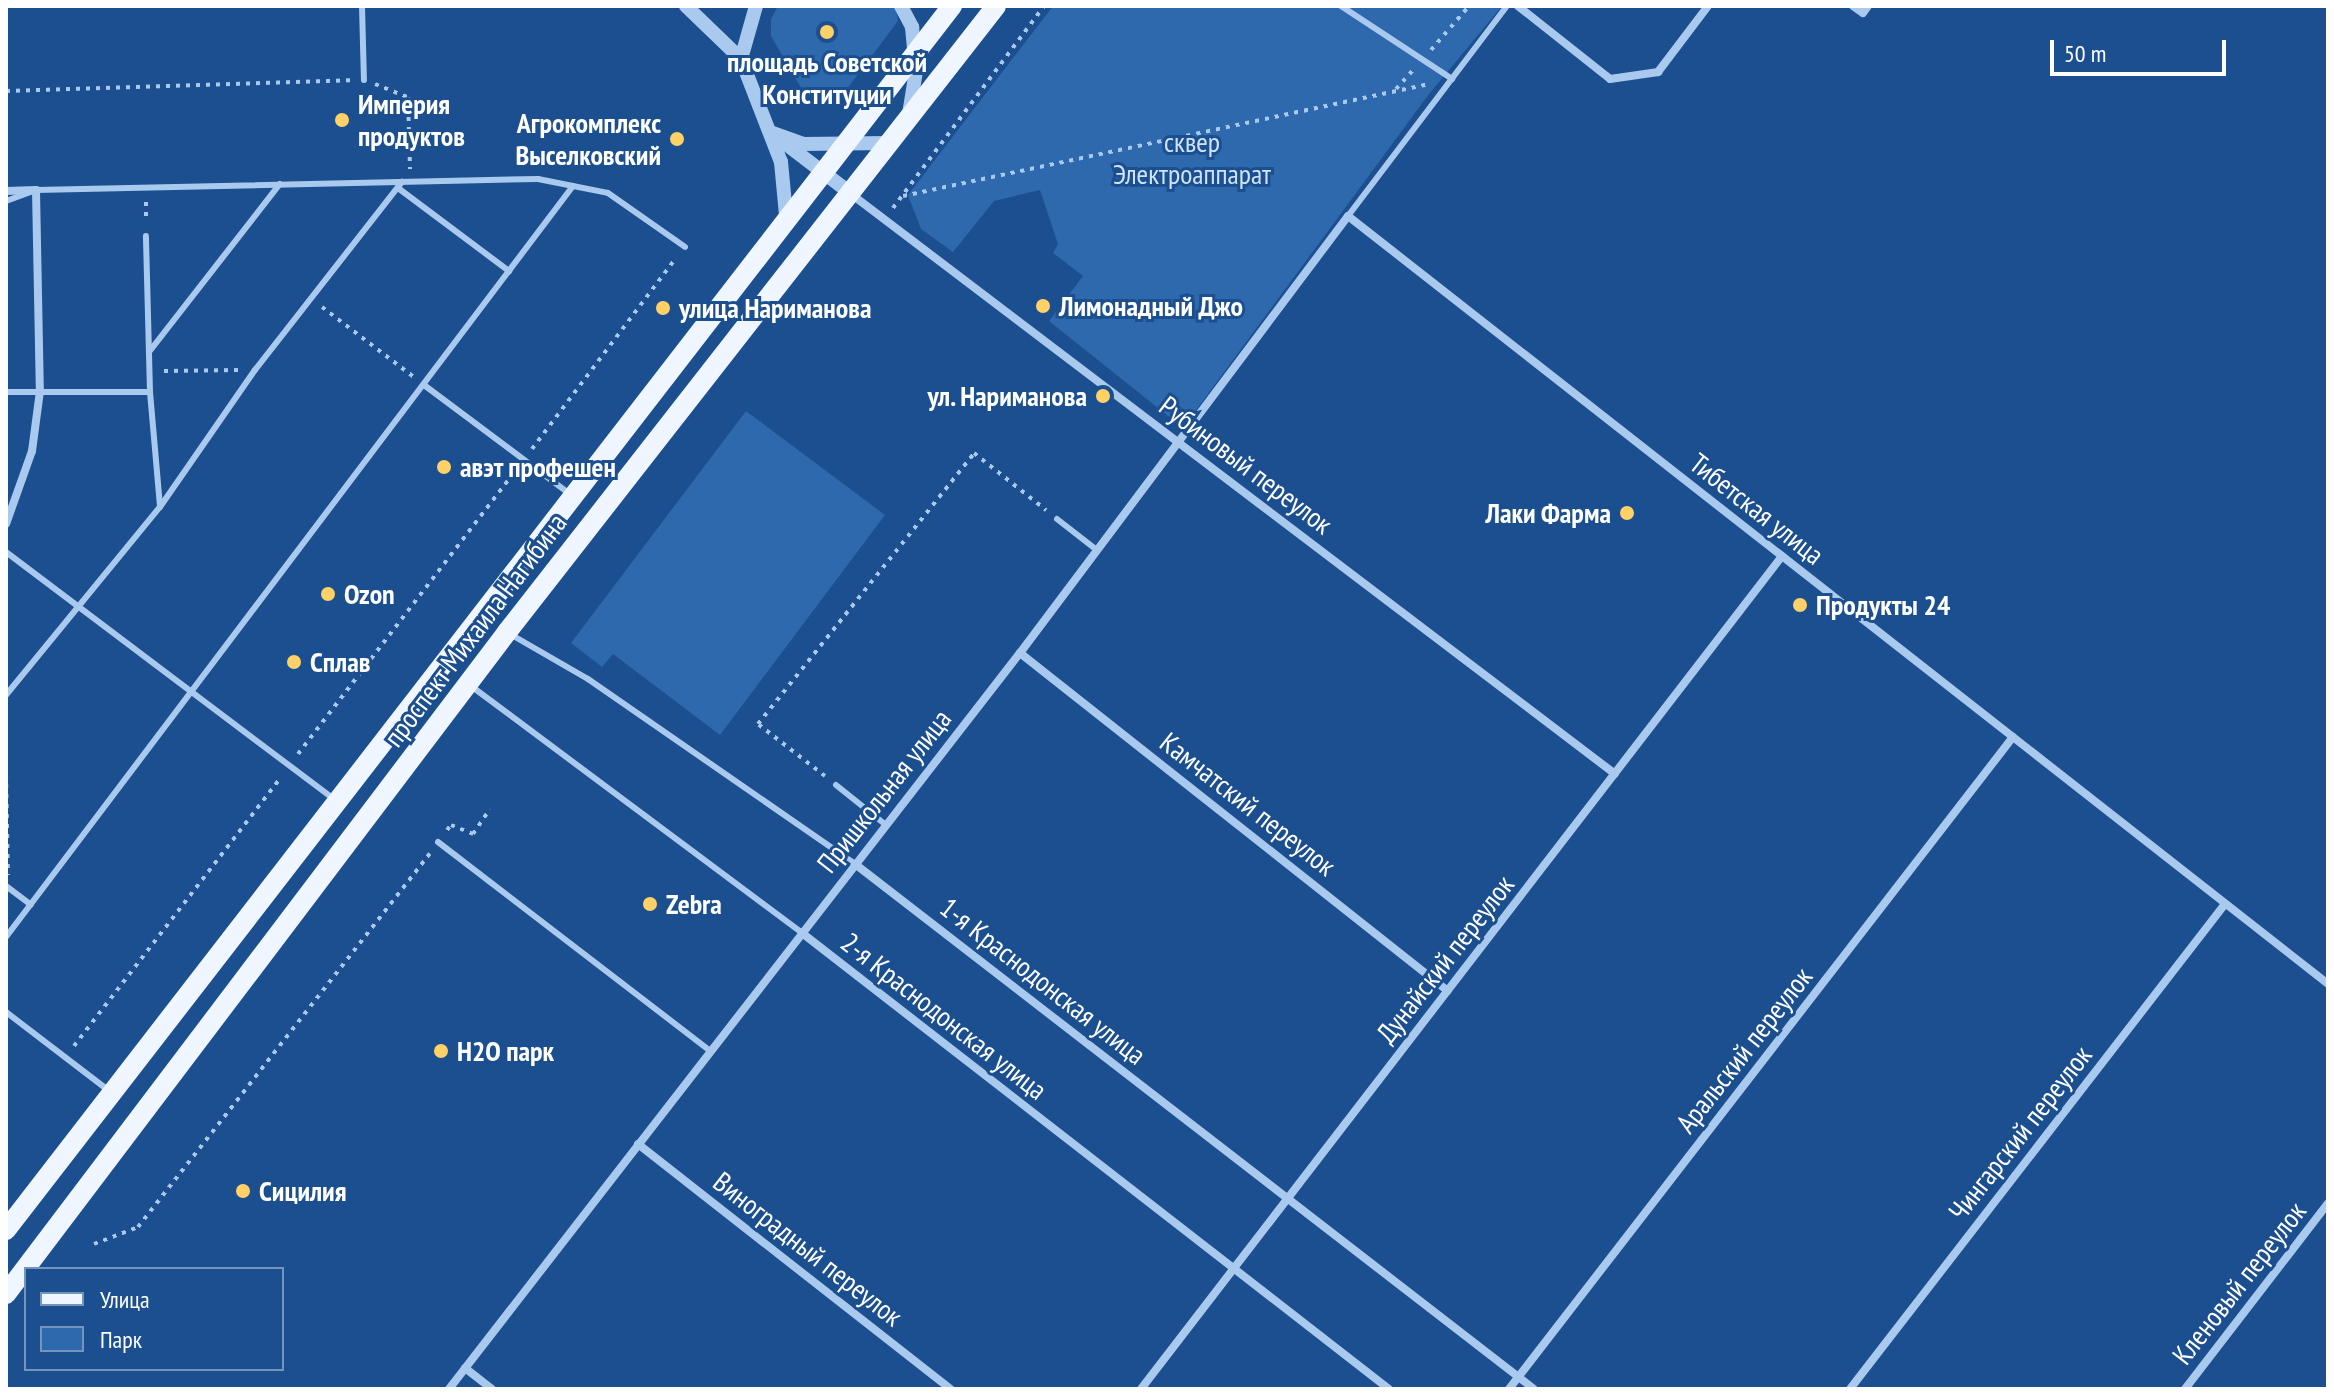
<!DOCTYPE html>
<html>
<head>
<meta charset="utf-8">
<style>
  body { margin:0 }
  #map { position:relative; width:2334px; height:1395px; overflow:hidden; background:#1b4f8f; font-family:"PT Sans Narrow",sans-serif }
  div>[style] { position:absolute }
  .green>* { inset:0; background:#2e69ad }
  .path>* { height:4px; margin-top:-2px; transform-origin:0; background:repeating-linear-gradient(90deg,#a9c9ee 0 4px,transparent 0 10px) }
  .service>* { height:6px; margin:-3px; padding:0 3px; transform-origin:3px; border-radius:3px; background:#a9c9ee }
  .minor>* { height:8px; margin:-4px; padding:0 4px; transform-origin:4px; border-radius:4px; background:#a9c9ee }
  .tertiary>* { height:14px; margin:-7px; padding:0 7px; transform-origin:7px; border-radius:7px; background:#a9c9ee }
  .primary>* { height:20px; margin:-10px; padding:0 10px; transform-origin:10px; border-radius:10px; background:#f0f6ff }
  .dots>* { width:22px; height:22px; translate:-50% -50%; box-sizing:border-box; border:4px solid #1b4f8f; border-radius:50% }
  span { translate:-50% -50%; white-space:nowrap; text-align:center; line-height:1.15; -webkit-text-stroke:6px #1b4f8f; paint-order:stroke }
  .poi-label { font-size:28px; color:#fff; font-weight:700 }
  .left { translate:0 -50%; text-align:left }
  .right { translate:-100% -50%; text-align:right }
  .park-label { font-size:28px; color:#cfe3fa }
  .street-label { font-size:28px; color:#fff }
  .frame { position:absolute; inset:0; border:8px solid #fff; pointer-events:none }
  .legend { position:absolute; left:24px; top:1267px; width:260px; height:104px; box-sizing:border-box; background:#1b4f8f; border:2px solid #7695bc; margin:0; padding:10px 14px; list-style:none; font-size:24px; color:#fff }
  .legend li { display:flex; align-items:center; gap:16px; height:40px }
  .legend b { width:40px; border:2px solid #7695bc }
  .scale { position:absolute; left:2050px; top:40px; width:176px; height:36px; box-sizing:border-box; border:4px solid #fff; border-top:0; padding-left:10px; font-size:24px; line-height:28px; white-space:nowrap; color:#fff; -webkit-text-stroke:6px #1b4f8f; paint-order:stroke }
</style>
</head>
<body>
<div id="map">
  <div class="green">
    <div style="clip-path:polygon(778px 6px,896px 6px,898px 21px,841px 97px,827px 101px,804px 93px,771px 36px,771px 19px)"></div>
    <div style="clip-path:polygon(1053px 6px,1502px 6px,1429px 94px,1191px 417px,1173px 420px,1049px 321px,1083px 276px,1053px 253px,1058px 244px,1040px 190px,994px 201px,953px 252px,921px 229px,908px 195px)"></div>
    <div style="clip-path:polygon(746px 411px,885px 515px,720px 735px,613px 654px,602px 667px,571px 643px)"></div>
  </div>
  <div class="path">
    <div style="left:1431px;top:50px;width:58px;rotate:-49.2deg"></div>
    <div style="left:375px;top:84px;width:35px;rotate:22deg"></div>
    <div style="left:408px;top:97px;width:72px;rotate:88.4deg"></div>
    <div style="left:1396px;top:89px;width:27px;rotate:-48deg"></div>
    <div style="left:6px;top:91px;width:345px;rotate:-1.8deg"></div>
    <div style="left:903px;top:196px;width:538px;rotate:-12.02deg"></div>
    <div style="left:146px;top:202px;width:19px;rotate:90deg"></div>
    <div style="left:893px;top:208px;width:252px;rotate:-53.2deg"></div>
    <div style="left:322px;top:307px;width:116px;rotate:37.3deg"></div>
    <div style="left:164px;top:371px;width:75px;rotate:-0.8deg"></div>
    <div style="left:532px;top:449px;width:239px;rotate:-53deg"></div>
    <div style="left:298px;top:754px;width:359px;rotate:-52.5deg"></div>
    <div style="left:6px;top:774px;width:101px;rotate:88.9deg"></div>
    <div style="left:825px;top:776px;width:85px;rotate:-142.2deg"></div>
    <div style="left:758px;top:724px;width:347px;rotate:-51.4deg"></div>
    <div style="left:974px;top:453px;width:92px;rotate:38.4deg"></div>
    <div style="left:447px;top:830px;width:6px;rotate:-51deg"></div>
    <div style="left:451px;top:825px;width:24px;rotate:22deg"></div>
    <div style="left:473px;top:834px;width:30px;rotate:-56deg"></div>
    <div style="left:74px;top:1046px;width:339px;rotate:-52.4deg"></div>
    <div style="left:94px;top:1244px;width:47px;rotate:-21.1deg"></div>
    <div style="left:138px;top:1227px;width:474px;rotate:-52deg"></div>
  </div>
  <div class="service">
    <div style="left:362px;top:6px;width:74px;rotate:88.5deg"></div>
    <div style="left:1341px;top:6px;width:133px;rotate:33.3deg"></div>
    <div style="left:398px;top:188px;width:139px;rotate:36.8deg"></div>
    <div style="left:6px;top:201px;width:32px;rotate:-20deg"></div>
    <div style="left:36px;top:190px;width:502px;rotate:-1.26deg"></div>
    <div style="left:538px;top:179px;width:71px;rotate:11.3deg"></div>
    <div style="left:608px;top:193px;width:94px;rotate:35deg"></div>
    <div style="left:1348px;top:216px;width:263px;rotate:-52.9deg"></div>
    <div style="left:149px;top:352px;width:213px;rotate:-52.1deg"></div>
    <div style="left:424px;top:385px;width:184px;rotate:36.8deg"></div>
    <div style="left:6px;top:392px;width:144px"></div>
    <div style="left:150px;top:392px;width:156px;rotate:-91.5deg"></div>
    <div style="left:150px;top:392px;width:115px;rotate:85deg"></div>
    <div style="left:1057px;top:519px;width:51px;rotate:37.8deg"></div>
    <div style="left:6px;top:552px;width:412px;rotate:37deg"></div>
    <div style="left:510px;top:634px;width:90px;rotate:30deg"></div>
    <div style="left:588px;top:679px;width:325px;rotate:34.7deg"></div>
    <div style="left:471px;top:686px;width:413px;rotate:36.7deg"></div>
    <div style="left:6px;top:695px;width:243px;rotate:-50.7deg"></div>
    <div style="left:160px;top:507px;width:167px;rotate:-55.3deg"></div>
    <div style="left:255px;top:370px;width:239px;rotate:-52deg"></div>
    <div style="left:836px;top:785px;width:64px;rotate:38.7deg"></div>
    <div style="left:438px;top:842px;width:343px;rotate:37.5deg"></div>
    <div style="left:6px;top:886px;width:31px;rotate:37deg"></div>
    <div style="left:6px;top:937px;width:941px;rotate:-52.95deg"></div>
    <div style="left:6px;top:1012px;width:128px;rotate:37.4deg"></div>
  </div>
  <div class="minor">
    <div style="left:1518px;top:6px;width:117px;rotate:38.4deg"></div>
    <div style="left:1610px;top:79px;width:49px;rotate:-8.3deg"></div>
    <div style="left:1658px;top:72px;width:83px;rotate:-52.9deg"></div>
    <div style="left:1853px;top:6px;width:12px;rotate:35deg"></div>
    <div style="left:1863px;top:13px;width:9px;rotate:-54deg"></div>
    <div style="left:6px;top:191px;width:30px;rotate:-2deg"></div>
    <div style="left:36px;top:190px;width:201px;rotate:88.9deg"></div>
    <div style="left:40px;top:391px;width:61px;rotate:97.6deg"></div>
    <div style="left:32px;top:451px;width:77px;rotate:109.6deg"></div>
    <div style="left:851px;top:194px;width:959px;rotate:37.2deg"></div>
    <div style="left:1020px;top:653px;width:545px;rotate:38.3deg"></div>
    <div style="left:855px;top:864px;width:858px;rotate:37.71deg"></div>
    <div style="left:802px;top:933px;width:743px;rotate:37.84deg"></div>
    <div style="left:638px;top:1144px;width:397px;rotate:38.1deg"></div>
    <div style="left:465px;top:1368px;width:34px;rotate:38deg"></div>
    <div style="left:449px;top:1389px;width:932px;rotate:-52.2deg"></div>
    <div style="left:1020px;top:653px;width:546px;rotate:-53.11deg"></div>
    <div style="left:1348px;top:216px;width:1245px;rotate:38.08deg"></div>
    <div style="left:1141px;top:1389px;width:1051px;rotate:-52.42deg"></div>
    <div style="left:1509px;top:1389px;width:824px;rotate:-52.3deg"></div>
    <div style="left:1850px;top:1389px;width:613px;rotate:-52.29deg"></div>
    <div style="left:2185px;top:1389px;width:235px;rotate:-52.4deg"></div>
  </div>
  <div class="tertiary">
    <div style="left:686px;top:6px;width:76px;rotate:43.9deg"></div>
    <div style="left:756px;top:6px;width:55px;rotate:105.8deg"></div>
    <div style="left:741px;top:59px;width:110px;rotate:68.8deg"></div>
    <div style="left:781px;top:162px;width:53px;rotate:84.6deg"></div>
    <div style="left:901px;top:6px;width:24px;rotate:62deg"></div>
    <div style="left:912px;top:27px;width:44px;rotate:84.8deg"></div>
    <div style="left:916px;top:71px;width:44px;rotate:99.2deg"></div>
    <div style="left:773px;top:133px;width:32px;rotate:20deg"></div>
    <div style="left:803px;top:144px;width:85px;rotate:-0.7deg"></div>
    <div style="left:782px;top:141px;width:84px;rotate:37.3deg"></div>
  </div>
  <div class="primary">
    <div style="left:6px;top:1230px;width:1547px;rotate:-52.3deg"></div>
    <div style="left:6px;top:1294px;width:830px;rotate:-52.88deg"></div>
    <div style="left:507px;top:632px;width:794px;rotate:-52deg"></div>
  </div>
  <div class="dots">
    <div style="left:827px;top:32px;background:#ffd166"></div>
    <div style="left:342px;top:120px;background:#ffd166"></div>
    <div style="left:677px;top:139px;background:#ffd166"></div>
    <div style="left:1043px;top:306px;background:#ffd166"></div>
    <div style="left:663px;top:308px;background:#ffd166"></div>
    <div style="left:1103px;top:396px;background:#ffd166"></div>
    <div style="left:444px;top:467px;background:#ffd166"></div>
    <div style="left:1627px;top:513px;background:#ffd166"></div>
    <div style="left:328px;top:594px;background:#ffd166"></div>
    <div style="left:1800px;top:605px;background:#ffd166"></div>
    <div style="left:294px;top:662px;background:#ffd166"></div>
    <div style="left:650px;top:904px;background:#ffd166"></div>
    <div style="left:441px;top:1051px;background:#ffd166"></div>
    <div style="left:243px;top:1191px;background:#ffd166"></div>
  </div>
  <div class="poi-label">
    <span style="left:827px;top:78px">площадь Советской<br>Конституции</span>
    <span class="left" style="left:358px;top:120px">Империя<br>продуктов</span>
    <span class="right" style="left:661px;top:139px">Агрокомплекс<br>Выселковский</span>
    <span class="left" style="left:1059px;top:306px">Лимонадный Джо</span>
    <span class="left" style="left:679px;top:308px">улица Нариманова</span>
    <span class="right" style="left:1087px;top:396px">ул. Нариманова</span>
    <span class="left" style="left:460px;top:467px">авэт профешен</span>
    <span class="right" style="left:1611px;top:513px">Лаки Фарма</span>
    <span class="left" style="left:344px;top:594px">Ozon</span>
    <span class="left" style="left:1816px;top:605px">Продукты 24</span>
    <span class="left" style="left:310px;top:662px">Сплав</span>
    <span class="left" style="left:666px;top:904px">Zebra</span>
    <span class="left" style="left:457px;top:1051px">H2O парк</span>
    <span class="left" style="left:259px;top:1191px">Сицилия</span>
  </div>
  <div class="park-label">
    <span style="left:1192px;top:158px">cквер<br>Электроаппарат</span>
  </div>
  <div class="street-label">
    <span style="left:1246px;top:465px;rotate:37deg">Рубиновый переулок</span>
    <span style="left:1757px;top:509px;rotate:38deg">Тибетская улица</span>
    <span style="left:475px;top:630px;rotate:-53deg">проспект Михаила Нагибина</span>
    <span style="left:884px;top:791px;rotate:-52deg">Пришкольная улица</span>
    <span style="left:1248px;top:804px;rotate:38deg">Камчатский переулок</span>
    <span style="left:1445px;top:959px;rotate:-52deg">Дунайский переулок</span>
    <span style="left:1043px;top:981px;rotate:38deg">1-я Краснодонская улица</span>
    <span style="left:944px;top:1016px;rotate:38deg">2-я Краснодонская улица</span>
    <span style="left:1744px;top:1050px;rotate:-52deg">Аральский переулок</span>
    <span style="left:2020px;top:1133px;rotate:-52deg">Чингарский переулок</span>
    <span style="left:808px;top:1249px;rotate:38deg">Виноградный переулок</span>
    <span style="left:2239px;top:1283px;rotate:-52deg">Кленовый переулок</span>
  </div>
  <div class="frame"></div>
  <ul class="legend">
  <li><b style="height:10px;background:#f0f6ff"></b>Улица</li>
  <li><b style="height:22px;background:#2e69ad"></b>Парк</li>
  </ul>
  <div class="scale">50 m</div>
</div>
</body>
</html>
